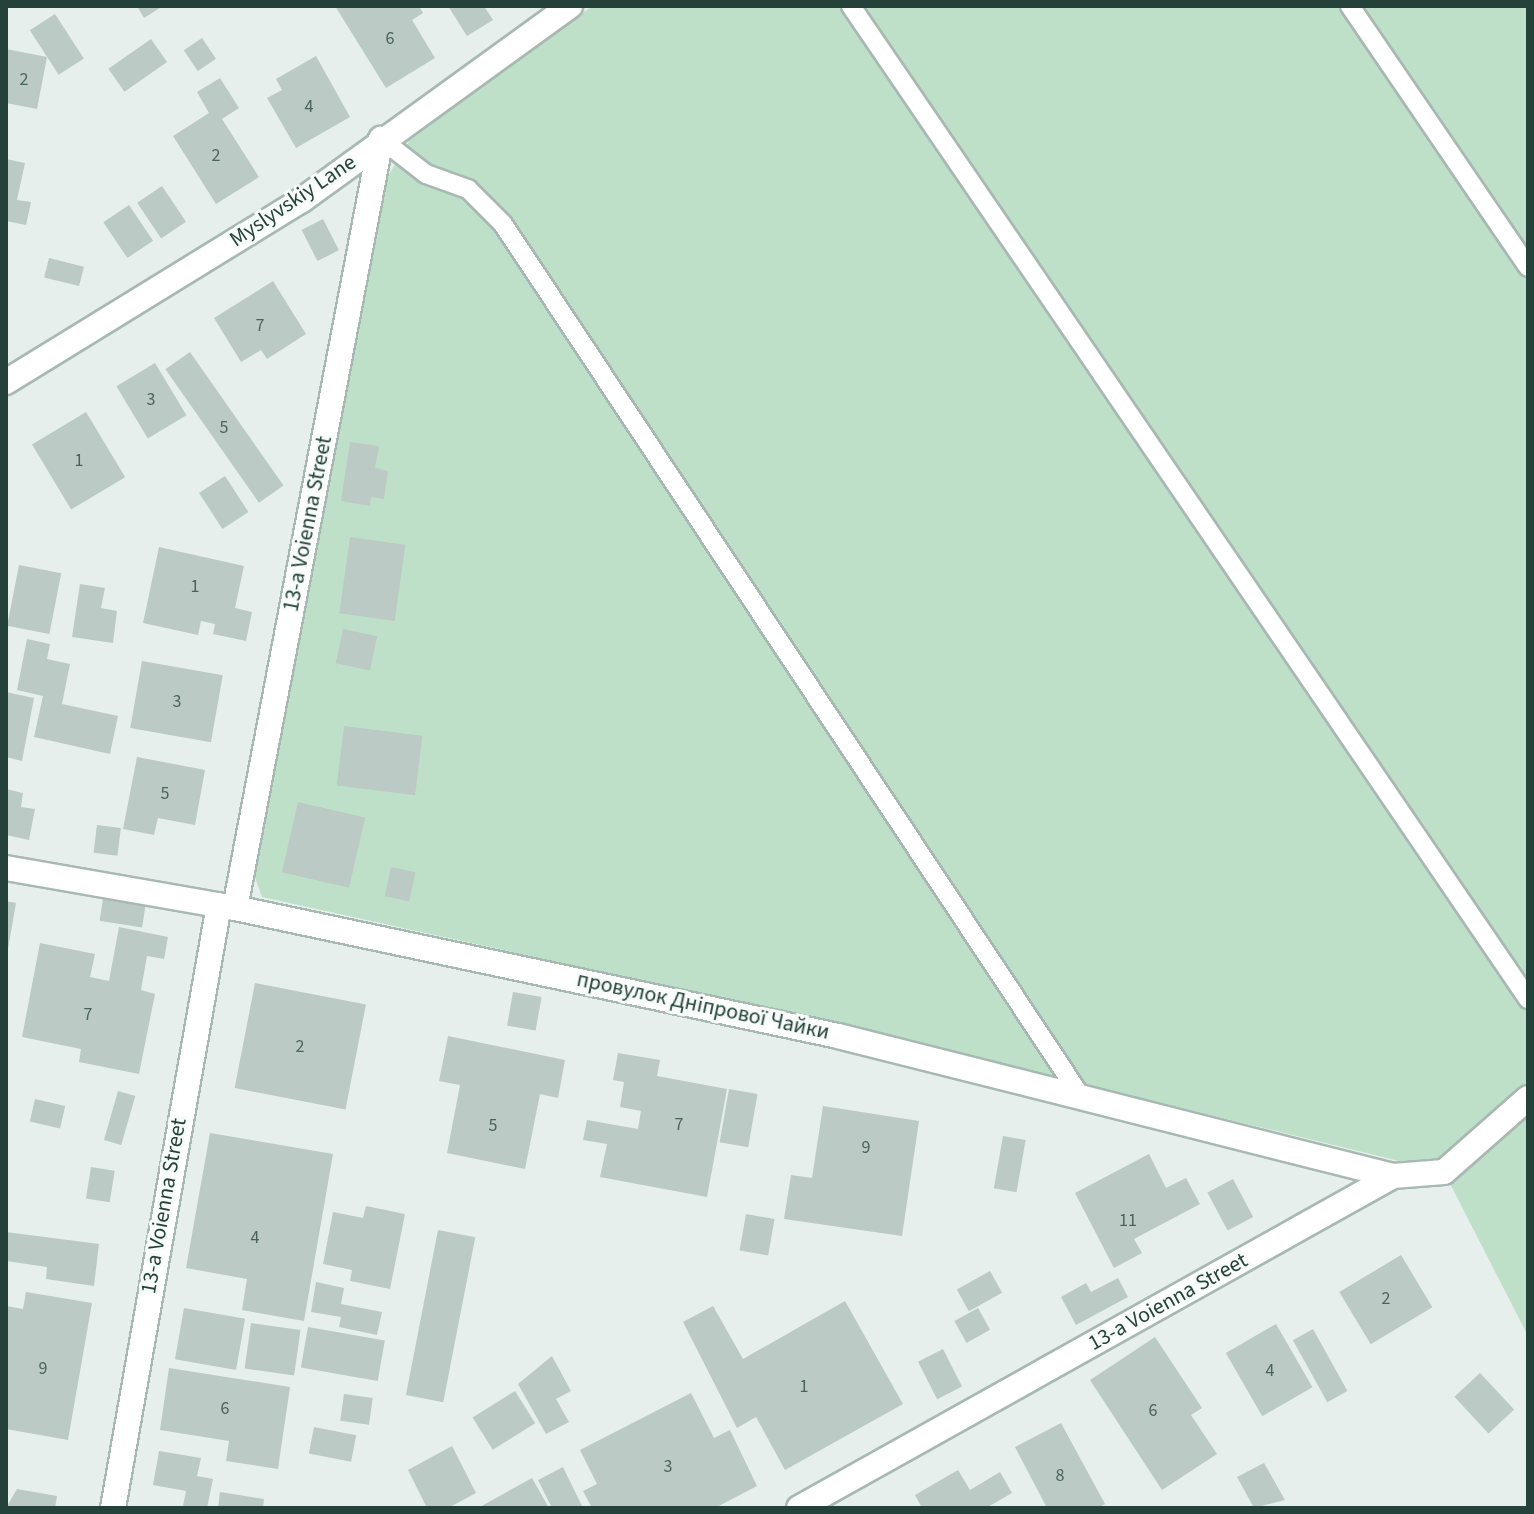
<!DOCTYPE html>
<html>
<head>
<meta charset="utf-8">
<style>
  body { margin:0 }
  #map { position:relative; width:1534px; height:1514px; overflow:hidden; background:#e6efeb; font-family:"Source Sans 3",sans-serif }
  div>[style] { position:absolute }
  .green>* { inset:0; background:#bfe0c8 }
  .building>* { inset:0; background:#bbcac4; transform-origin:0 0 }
  .roads { filter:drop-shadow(2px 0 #a8b8b2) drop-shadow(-2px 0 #a8b8b2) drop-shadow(0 2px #a8b8b2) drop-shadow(0 -2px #a8b8b2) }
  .service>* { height:18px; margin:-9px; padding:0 9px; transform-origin:9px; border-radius:9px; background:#fff }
  .minor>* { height:24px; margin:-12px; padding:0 12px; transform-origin:12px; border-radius:12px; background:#fff }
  span { translate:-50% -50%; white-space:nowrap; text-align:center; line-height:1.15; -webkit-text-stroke:6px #f7fbf9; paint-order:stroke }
  .number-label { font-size:18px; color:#4a645c }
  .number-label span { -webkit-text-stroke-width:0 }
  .street-label { font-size:22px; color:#24423a }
  .frame { position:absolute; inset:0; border:8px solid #24423a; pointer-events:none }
</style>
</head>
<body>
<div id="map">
  <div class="green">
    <div style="clip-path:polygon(593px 6px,1528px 6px,1528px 1336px,1444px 1172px,825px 1021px,262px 897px,252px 869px,381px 188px,418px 126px)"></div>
  </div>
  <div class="building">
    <div style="clip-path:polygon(137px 6px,163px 6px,144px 18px)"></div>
    <div style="clip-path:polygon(335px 6px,419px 6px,423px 13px,412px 20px,435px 58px,386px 88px)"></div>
    <div style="clip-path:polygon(448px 6px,484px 6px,493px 20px,467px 36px)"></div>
    <div style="left:55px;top:14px;width:53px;height:30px;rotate:57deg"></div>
    <div style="left:202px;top:38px;width:25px;height:22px;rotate:56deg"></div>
    <div style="left:151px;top:39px;width:28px;height:52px;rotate:55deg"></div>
    <div style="clip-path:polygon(6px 49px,47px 57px,37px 109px,6px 103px)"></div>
    <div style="clip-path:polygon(316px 56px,350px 117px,296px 148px,267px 98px,282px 90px,276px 79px)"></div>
    <div style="clip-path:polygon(220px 78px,239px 108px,222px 119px,259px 177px,216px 204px,173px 136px,209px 113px,197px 92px)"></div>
    <div style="clip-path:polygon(6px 159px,25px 163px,17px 200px,31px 202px,26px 225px,6px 221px)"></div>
    <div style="left:162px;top:186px;width:43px;height:30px;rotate:56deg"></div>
    <div style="left:129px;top:205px;width:43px;height:31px;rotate:56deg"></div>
    <div style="left:323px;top:219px;width:35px;height:24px;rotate:63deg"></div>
    <div style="left:49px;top:258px;width:36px;height:20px;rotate:14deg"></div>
    <div style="clip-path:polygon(273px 281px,306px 334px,267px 359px,261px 350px,241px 362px,214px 318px)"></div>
    <div style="left:190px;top:352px;width:163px;height:30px;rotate:55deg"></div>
    <div style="left:155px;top:363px;width:61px;height:45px;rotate:59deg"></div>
    <div style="left:86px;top:412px;width:76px;height:63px;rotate:59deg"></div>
    <div style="clip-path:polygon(350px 442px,379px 446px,375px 468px,388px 471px,384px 499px,371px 497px,370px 506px,341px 501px)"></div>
    <div style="left:225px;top:476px;width:43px;height:31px;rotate:57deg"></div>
    <div style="left:350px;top:537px;width:56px;height:77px;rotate:8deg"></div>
    <div style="clip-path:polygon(159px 547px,244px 566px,235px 608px,252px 612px,246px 641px,213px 634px,215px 624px,201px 621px,198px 635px,143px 623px)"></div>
    <div style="left:19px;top:565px;width:43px;height:62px;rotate:11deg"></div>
    <div style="clip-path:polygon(80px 584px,105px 588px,101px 608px,117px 611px,113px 643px,72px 637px)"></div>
    <div style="left:343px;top:629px;width:35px;height:35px;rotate:12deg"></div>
    <div style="clip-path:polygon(27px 639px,50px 644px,47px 659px,70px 664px,62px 704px,118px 716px,110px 754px,34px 737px,43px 696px,17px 690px)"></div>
    <div style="left:142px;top:661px;width:82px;height:68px;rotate:10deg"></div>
    <div style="clip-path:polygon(6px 692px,34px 698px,22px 761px,6px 757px)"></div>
    <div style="left:344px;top:726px;width:79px;height:60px;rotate:7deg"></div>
    <div style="clip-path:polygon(137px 757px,205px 770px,195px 825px,158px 818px,154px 835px,123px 829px)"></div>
    <div style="clip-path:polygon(6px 789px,23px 793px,21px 807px,35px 809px,29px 840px,6px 835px)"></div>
    <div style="left:298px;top:802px;width:69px;height:72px;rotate:13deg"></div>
    <div style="left:97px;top:825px;width:24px;height:28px;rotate:7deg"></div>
    <div style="left:391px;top:867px;width:25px;height:30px;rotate:12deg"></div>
    <div style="left:103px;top:899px;width:43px;height:22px;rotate:9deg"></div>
    <div style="clip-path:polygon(6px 901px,16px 903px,8px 949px,6px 949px)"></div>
    <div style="clip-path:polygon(119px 927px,168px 937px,164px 959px,147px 956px,141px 990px,155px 994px,139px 1074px,79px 1062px,81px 1049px,22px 1037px,40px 943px,95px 954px,90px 977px,109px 981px)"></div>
    <div style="left:255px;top:983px;width:113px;height:107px;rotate:11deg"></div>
    <div style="left:513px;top:992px;width:29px;height:34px;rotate:10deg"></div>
    <div style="clip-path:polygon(448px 1036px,565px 1060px,558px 1098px,540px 1094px,525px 1169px,447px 1153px,460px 1085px,439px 1081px)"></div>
    <div style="clip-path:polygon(618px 1053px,660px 1060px,657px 1076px,727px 1089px,707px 1197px,600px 1177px,607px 1144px,583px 1140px,587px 1120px,638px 1129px,641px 1111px,620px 1107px,624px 1082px,613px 1080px)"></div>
    <div style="left:729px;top:1089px;width:29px;height:54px;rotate:10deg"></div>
    <div style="left:118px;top:1091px;width:18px;height:51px;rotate:16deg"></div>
    <div style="left:35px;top:1099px;width:31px;height:23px;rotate:13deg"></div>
    <div style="clip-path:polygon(823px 1106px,919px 1121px,902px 1236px,784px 1219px,791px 1175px,812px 1178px)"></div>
    <div style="clip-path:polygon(210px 1133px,333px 1154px,304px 1321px,242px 1310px,247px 1279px,186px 1268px)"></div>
    <div style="left:1003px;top:1136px;width:23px;height:53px;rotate:10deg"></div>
    <div style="clip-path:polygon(1149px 1154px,1166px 1188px,1186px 1178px,1200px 1204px,1134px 1239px,1142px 1253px,1114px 1268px,1075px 1193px)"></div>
    <div style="left:91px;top:1167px;width:24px;height:32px;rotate:9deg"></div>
    <div style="left:1233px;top:1179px;width:43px;height:29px;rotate:62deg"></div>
    <div style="clip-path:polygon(366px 1206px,405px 1214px,390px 1289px,350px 1281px,352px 1270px,323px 1264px,333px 1212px,363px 1218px)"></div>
    <div style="left:746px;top:1214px;width:29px;height:37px;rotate:10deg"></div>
    <div style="left:438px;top:1230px;width:38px;height:168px;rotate:11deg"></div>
    <div style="clip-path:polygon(6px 1232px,99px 1244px,94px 1286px,46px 1279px,47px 1267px,6px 1261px)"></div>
    <div style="left:1401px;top:1255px;width:61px;height:72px;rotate:59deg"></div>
    <div style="left:990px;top:1271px;width:25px;height:38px;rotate:61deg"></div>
    <div style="clip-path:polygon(1118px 1278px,1128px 1297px,1076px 1325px,1061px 1297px,1086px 1283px,1091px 1292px)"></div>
    <div style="clip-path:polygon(316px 1282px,344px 1288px,341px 1304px,382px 1312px,377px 1335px,339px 1327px,341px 1317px,311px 1312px)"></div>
    <div style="clip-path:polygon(26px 1292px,92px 1303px,68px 1440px,6px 1429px,6px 1306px,23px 1309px)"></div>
    <div style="clip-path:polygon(845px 1301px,903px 1404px,785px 1470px,756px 1417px,737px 1428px,683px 1322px,713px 1306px,743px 1359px)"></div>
    <div style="left:184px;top:1308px;width:62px;height:52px;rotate:10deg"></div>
    <div style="left:978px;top:1308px;width:25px;height:27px;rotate:61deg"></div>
    <div style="left:251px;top:1323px;width:50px;height:46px;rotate:8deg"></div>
    <div style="left:1276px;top:1324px;width:73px;height:58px;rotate:60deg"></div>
    <div style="left:308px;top:1327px;width:78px;height:41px;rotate:10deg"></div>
    <div style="left:1313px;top:1329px;width:71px;height:23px;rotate:61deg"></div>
    <div style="clip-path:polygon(1155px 1337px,1202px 1408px,1191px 1415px,1217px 1454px,1162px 1490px,1090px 1380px)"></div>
    <div style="left:943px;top:1349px;width:42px;height:28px;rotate:63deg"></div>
    <div style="clip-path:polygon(552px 1356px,571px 1391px,556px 1399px,569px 1422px,546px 1434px,518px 1384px)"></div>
    <div style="clip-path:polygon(169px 1368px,290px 1387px,278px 1469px,226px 1461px,229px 1441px,160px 1430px)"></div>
    <div style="left:1480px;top:1373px;width:50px;height:35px;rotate:47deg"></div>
    <div style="left:515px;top:1391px;width:38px;height:50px;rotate:58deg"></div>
    <div style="clip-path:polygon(691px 1393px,714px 1438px,730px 1430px,757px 1486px,715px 1508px,592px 1508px,583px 1491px,597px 1484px,580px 1450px)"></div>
    <div style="left:344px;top:1394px;width:29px;height:27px;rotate:8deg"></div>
    <div style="clip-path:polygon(1061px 1423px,1105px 1504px,1098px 1508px,1047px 1508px,1015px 1447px)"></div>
    <div style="left:314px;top:1427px;width:43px;height:27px;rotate:11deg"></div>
    <div style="clip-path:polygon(452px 1446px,476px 1493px,448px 1508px,427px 1508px,408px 1470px)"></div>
    <div style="clip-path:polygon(159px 1451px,201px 1458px,197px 1476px,213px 1479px,207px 1508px,183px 1506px,186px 1491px,153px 1485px)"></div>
    <div style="clip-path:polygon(1264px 1463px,1285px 1500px,1254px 1508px,1237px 1477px)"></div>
    <div style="clip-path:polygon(563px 1467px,583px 1508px,552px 1508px,538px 1480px)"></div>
    <div style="clip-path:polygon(958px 1470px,970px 1490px,1000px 1472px,1012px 1493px,986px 1508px,922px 1508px,915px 1495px)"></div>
    <div style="clip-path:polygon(532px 1478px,549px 1508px,478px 1508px)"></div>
    <div style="clip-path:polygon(17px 1489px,57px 1496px,55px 1508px,6px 1508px)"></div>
    <div style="clip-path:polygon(220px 1492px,264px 1499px,263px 1508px,218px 1508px)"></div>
  </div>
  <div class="roads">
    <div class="service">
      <div style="left:851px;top:6px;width:1202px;rotate:55.71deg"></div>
      <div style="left:1350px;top:6px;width:316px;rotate:55.7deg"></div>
      <div style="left:381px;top:139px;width:57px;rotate:37.9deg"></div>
      <div style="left:426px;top:174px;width:45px;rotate:19.7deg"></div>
      <div style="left:468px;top:189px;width:49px;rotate:45deg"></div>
      <div style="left:503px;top:224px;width:1045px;rotate:56.48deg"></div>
    </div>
    <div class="minor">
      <div style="left:6px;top:382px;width:347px;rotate:-31.6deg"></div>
      <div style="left:302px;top:200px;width:331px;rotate:-35.9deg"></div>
      <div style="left:6px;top:868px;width:232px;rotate:9.9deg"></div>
      <div style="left:235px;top:908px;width:616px;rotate:11.98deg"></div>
      <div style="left:838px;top:1036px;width:572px;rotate:14.16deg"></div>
      <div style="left:235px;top:908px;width:783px;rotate:-79.25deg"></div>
      <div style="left:113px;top:1508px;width:612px;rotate:-80.03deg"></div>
      <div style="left:799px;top:1508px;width:680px;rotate:-29.2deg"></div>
      <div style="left:1393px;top:1176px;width:51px;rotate:-4.5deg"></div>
      <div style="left:1444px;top:1172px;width:112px;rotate:-41.4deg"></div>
    </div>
  </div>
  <div class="number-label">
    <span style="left:390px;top:39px">6</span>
    <span style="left:24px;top:80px">2</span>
    <span style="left:309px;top:107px">4</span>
    <span style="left:216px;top:156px">2</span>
    <span style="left:260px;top:326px">7</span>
    <span style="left:151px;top:400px">3</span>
    <span style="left:224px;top:428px">5</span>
    <span style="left:79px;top:461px">1</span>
    <span style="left:195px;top:587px">1</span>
    <span style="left:177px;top:702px">3</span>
    <span style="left:165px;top:794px">5</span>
    <span style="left:88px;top:1015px">7</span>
    <span style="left:300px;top:1047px">2</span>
    <span style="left:679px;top:1125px">7</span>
    <span style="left:493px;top:1126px">5</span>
    <span style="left:866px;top:1148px">9</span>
    <span style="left:1128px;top:1221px">11</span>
    <span style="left:255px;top:1238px">4</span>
    <span style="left:1386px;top:1299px">2</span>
    <span style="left:43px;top:1369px">9</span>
    <span style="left:1270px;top:1371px">4</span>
    <span style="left:804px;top:1387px">1</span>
    <span style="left:225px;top:1409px">6</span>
    <span style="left:1153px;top:1411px">6</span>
    <span style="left:668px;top:1467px">3</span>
    <span style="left:1060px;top:1476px">8</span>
  </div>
  <div class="street-label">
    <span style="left:293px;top:201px;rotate:-34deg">Myslyvskiy Lane</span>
    <span style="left:308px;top:524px;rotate:-79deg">13-a Voienna Street</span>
    <span style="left:703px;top:1006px;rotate:12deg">провулок Дніпрової Чайки</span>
    <span style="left:164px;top:1206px;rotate:-80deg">13-a Voienna Street</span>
    <span style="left:1168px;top:1302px;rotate:-29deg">13-a Voienna Street</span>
  </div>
  <div class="frame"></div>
</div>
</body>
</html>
